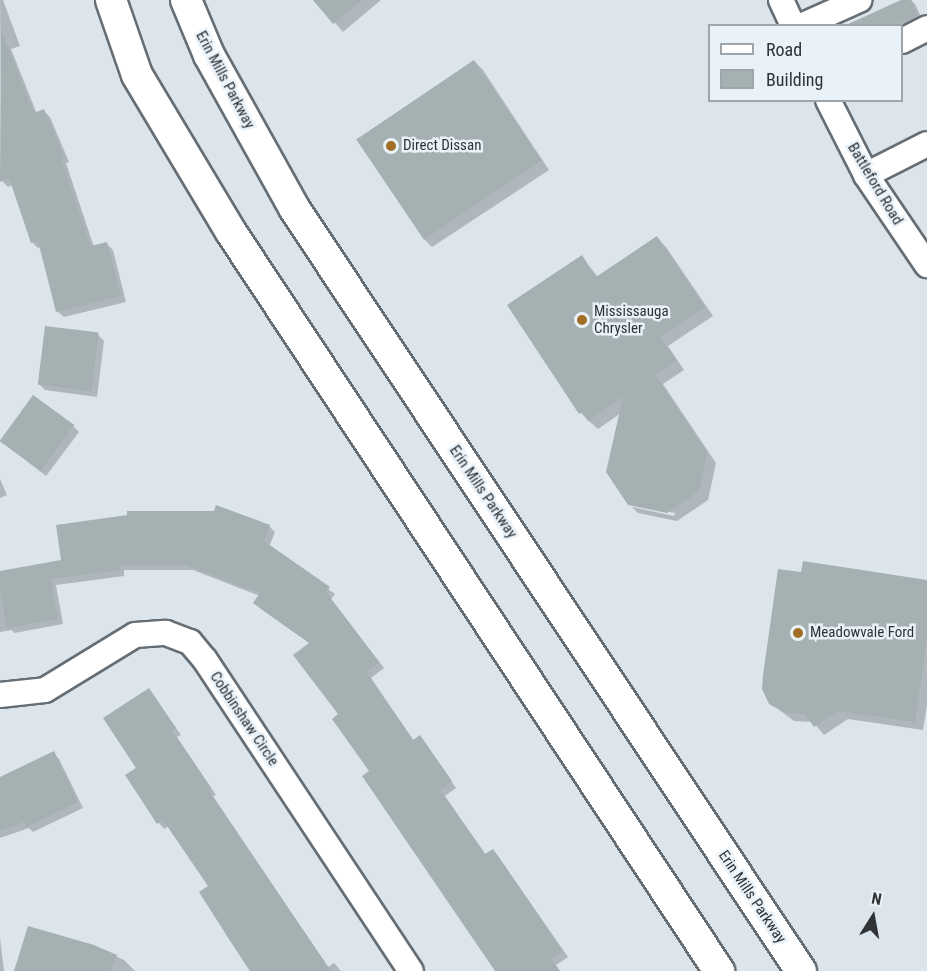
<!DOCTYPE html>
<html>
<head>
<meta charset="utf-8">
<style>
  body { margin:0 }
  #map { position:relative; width:927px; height:971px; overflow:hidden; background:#dce5ec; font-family:"Roboto Condensed",sans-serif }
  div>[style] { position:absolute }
  .shadow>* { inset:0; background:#0003 }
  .building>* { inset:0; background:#a4b0b2; transform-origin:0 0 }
  .roads { filter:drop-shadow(2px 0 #666e75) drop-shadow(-2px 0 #666e75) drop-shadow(0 2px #666e75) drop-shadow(0 -2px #666e75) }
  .minor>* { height:24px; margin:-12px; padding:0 12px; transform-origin:12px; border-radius:12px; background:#fff }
  .major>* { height:30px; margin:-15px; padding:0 15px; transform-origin:15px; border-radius:15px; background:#fff }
  .dots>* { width:16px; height:16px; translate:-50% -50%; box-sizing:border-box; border:3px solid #e9f2f9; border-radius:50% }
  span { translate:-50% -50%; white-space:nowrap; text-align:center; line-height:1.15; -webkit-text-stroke:5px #e9f2f9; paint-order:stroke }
  .street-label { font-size:15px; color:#2f3336 }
  .poi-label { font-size:15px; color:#2f3336 }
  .left { translate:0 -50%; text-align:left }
  .legend { position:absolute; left:708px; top:24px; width:195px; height:78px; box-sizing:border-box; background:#e9f2f9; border:2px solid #9fa6ab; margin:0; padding:8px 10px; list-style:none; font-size:18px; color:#2f3336 }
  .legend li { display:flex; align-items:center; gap:12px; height:30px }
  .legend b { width:30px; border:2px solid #9fa6ab }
  .north { position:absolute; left:843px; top:887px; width:60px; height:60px; -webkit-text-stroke:4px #e9f2f9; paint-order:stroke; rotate:11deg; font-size:16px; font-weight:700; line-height:24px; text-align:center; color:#2f3336 }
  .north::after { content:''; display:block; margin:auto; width:21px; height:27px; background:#2f3336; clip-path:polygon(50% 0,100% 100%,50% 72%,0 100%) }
</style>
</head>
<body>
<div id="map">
  <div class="shadow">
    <div style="clip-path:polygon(0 0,3px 0,20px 46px,11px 49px,37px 114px,44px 111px,50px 117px,69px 162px,66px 163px,94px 247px,107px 244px,113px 250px,126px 302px,64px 317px,58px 312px,41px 247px,38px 248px,32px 242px,12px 185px,8px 187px,2px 181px)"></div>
    <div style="clip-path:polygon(315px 0,381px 0,343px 32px)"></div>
    <div style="clip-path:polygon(905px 0,911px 0,915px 4px,923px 21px,902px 30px,902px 26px,879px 26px)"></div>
    <div style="clip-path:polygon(474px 61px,483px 70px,549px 170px,432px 247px,423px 238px)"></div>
    <div style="clip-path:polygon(657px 238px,666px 247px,713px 316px,668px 346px,684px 370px,663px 384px,716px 463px,708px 500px,677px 521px,638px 513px,632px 507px,674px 516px,675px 513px,630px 504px,621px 413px,598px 429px,590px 422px,581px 413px,509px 306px,582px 257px,598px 277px)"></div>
    <div style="clip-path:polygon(98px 335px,104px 341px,97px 397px,45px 390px,39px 384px)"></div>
    <div style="clip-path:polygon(73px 426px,79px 432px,46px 476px,1px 441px)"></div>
    <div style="clip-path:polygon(0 479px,7px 495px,0 498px)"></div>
    <div style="clip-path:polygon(269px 526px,275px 532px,269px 547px,335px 594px,331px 599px,384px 668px,371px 678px,414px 741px,425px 743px,456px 788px,445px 796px,486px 855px,492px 850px,498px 856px,568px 957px,556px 965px,560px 971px,497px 971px,371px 771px,341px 715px,311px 644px,261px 609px,255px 603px,260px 596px,193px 570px,124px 570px,124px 576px,56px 585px,63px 624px,14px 633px,12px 630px,0 632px,0 574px)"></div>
    <div style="clip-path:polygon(803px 573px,927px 582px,927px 705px,923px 730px,848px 719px,824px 735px,813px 722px,794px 721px,770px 703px)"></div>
    <div style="clip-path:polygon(149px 690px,181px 735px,177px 737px,216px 795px,213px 796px,328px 967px,334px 963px,341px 971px,253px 971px,210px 887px,169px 826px,164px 829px,159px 823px,127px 776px,138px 769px)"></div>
    <div style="clip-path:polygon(53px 753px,59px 759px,83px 808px,33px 832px,29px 828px,0 838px,0 778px)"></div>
    <div style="clip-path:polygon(0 938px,4px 971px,0 971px)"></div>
    <div style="clip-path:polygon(94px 946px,124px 960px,135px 971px,16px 971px)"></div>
  </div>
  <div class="building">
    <div style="clip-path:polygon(313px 0,362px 0,333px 24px)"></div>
    <div style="clip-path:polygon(901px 0,911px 0,918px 15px,893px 26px,844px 26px)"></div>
    <div style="clip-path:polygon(1px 30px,34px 113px,44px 109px,64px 156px,61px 158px,91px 246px,107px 242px,121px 296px,56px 312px,38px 241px,31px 243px,9px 178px,0 182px)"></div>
    <div style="left:474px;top:60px;width:121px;height:142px;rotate:56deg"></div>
    <div style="clip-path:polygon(657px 236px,705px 307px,660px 337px,676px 361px,655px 375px,707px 452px,699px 491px,667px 513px,628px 505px,606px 472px,623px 397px,588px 421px,582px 412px,579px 414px,507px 305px,582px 255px,596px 277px)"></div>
    <div style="left:45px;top:326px;width:54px;height:59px;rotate:7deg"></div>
    <div style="left:33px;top:395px;width:51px;height:57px;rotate:36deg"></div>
    <div style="clip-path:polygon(216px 505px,270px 525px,264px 541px,330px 587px,326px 592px,379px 662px,366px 672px,413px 740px,420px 735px,452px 781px,440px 790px,485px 854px,493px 849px,563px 951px,551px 959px,560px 971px,495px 971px,362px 776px,369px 771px,332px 719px,338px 714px,293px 655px,309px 643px,253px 603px,260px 593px,185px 565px,119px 565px,119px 570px,51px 579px,58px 619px,7px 628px,0 591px,0 571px,61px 560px,56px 525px,127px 515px,127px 511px,214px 511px)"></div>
    <div style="clip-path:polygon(803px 561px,927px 580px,927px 639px,915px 722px,838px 711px,814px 727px,805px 714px,784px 712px,769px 704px,762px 689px,763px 675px,778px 569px,801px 572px)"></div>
    <div style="clip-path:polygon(149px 688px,176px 728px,172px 731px,211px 788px,208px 790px,331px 971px,250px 971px,234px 947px,199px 892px,208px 886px,163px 820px,157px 824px,125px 775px,136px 768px,103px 718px)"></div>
    <div style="clip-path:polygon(54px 751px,78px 802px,26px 827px,24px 822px,0 831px,0 777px)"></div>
    <div style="clip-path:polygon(28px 926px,94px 945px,117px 955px,110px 971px,14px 971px)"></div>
  </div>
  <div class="roads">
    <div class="minor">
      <div style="left:781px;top:0;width:29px;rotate:65deg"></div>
      <div style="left:801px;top:26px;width:64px;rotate:-24.1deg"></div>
      <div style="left:902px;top:41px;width:28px;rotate:-27deg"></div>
      <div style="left:828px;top:100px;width:84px;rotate:63.1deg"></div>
      <div style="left:866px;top:175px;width:109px;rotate:55.9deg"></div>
      <div style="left:866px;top:175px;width:68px;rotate:-26.9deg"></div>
      <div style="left:0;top:695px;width:45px;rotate:-6.3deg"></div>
      <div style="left:45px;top:690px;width:105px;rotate:-31.4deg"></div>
      <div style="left:135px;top:635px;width:31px;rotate:-4deg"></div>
      <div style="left:166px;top:633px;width:26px;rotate:21deg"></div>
      <div style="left:190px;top:642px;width:23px;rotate:50deg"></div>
      <div style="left:205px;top:660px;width:373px;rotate:56.5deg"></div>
    </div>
    <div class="major">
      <div style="left:111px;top:0;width:79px;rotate:70.9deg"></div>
      <div style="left:137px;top:75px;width:183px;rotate:59.1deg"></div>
      <div style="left:231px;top:232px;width:886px;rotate:56.56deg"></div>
      <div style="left:186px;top:0;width:60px;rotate:67.3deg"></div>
      <div style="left:209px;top:55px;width:175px;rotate:60.9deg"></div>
      <div style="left:294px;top:208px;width:916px;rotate:56.4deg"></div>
    </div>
  </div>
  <div class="dots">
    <div style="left:391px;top:146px;background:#a26d25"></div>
    <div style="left:582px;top:320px;background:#a26d25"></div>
    <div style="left:798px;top:633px;background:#a26d25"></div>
  </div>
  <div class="street-label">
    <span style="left:225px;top:80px;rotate:62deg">Erin Mills Parkway</span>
    <span style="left:875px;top:184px;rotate:59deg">Battleford Road</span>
    <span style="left:483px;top:492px;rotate:56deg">Erin Mills Parkway</span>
    <span style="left:244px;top:719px;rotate:56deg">Cobbinshaw Circle</span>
    <span style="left:752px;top:897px;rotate:56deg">Erin Mills Parkway</span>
  </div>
  <div class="poi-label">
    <span class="left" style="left:403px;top:146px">Direct Dissan</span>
    <span class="left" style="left:594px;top:320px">Mississauga<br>Chrysler</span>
    <span class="left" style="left:810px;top:633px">Meadowvale Ford</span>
  </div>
  <ul class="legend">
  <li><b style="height:8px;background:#fff"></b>Road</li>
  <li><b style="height:16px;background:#a4b0b2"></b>Building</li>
  </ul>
  <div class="north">N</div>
</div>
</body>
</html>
